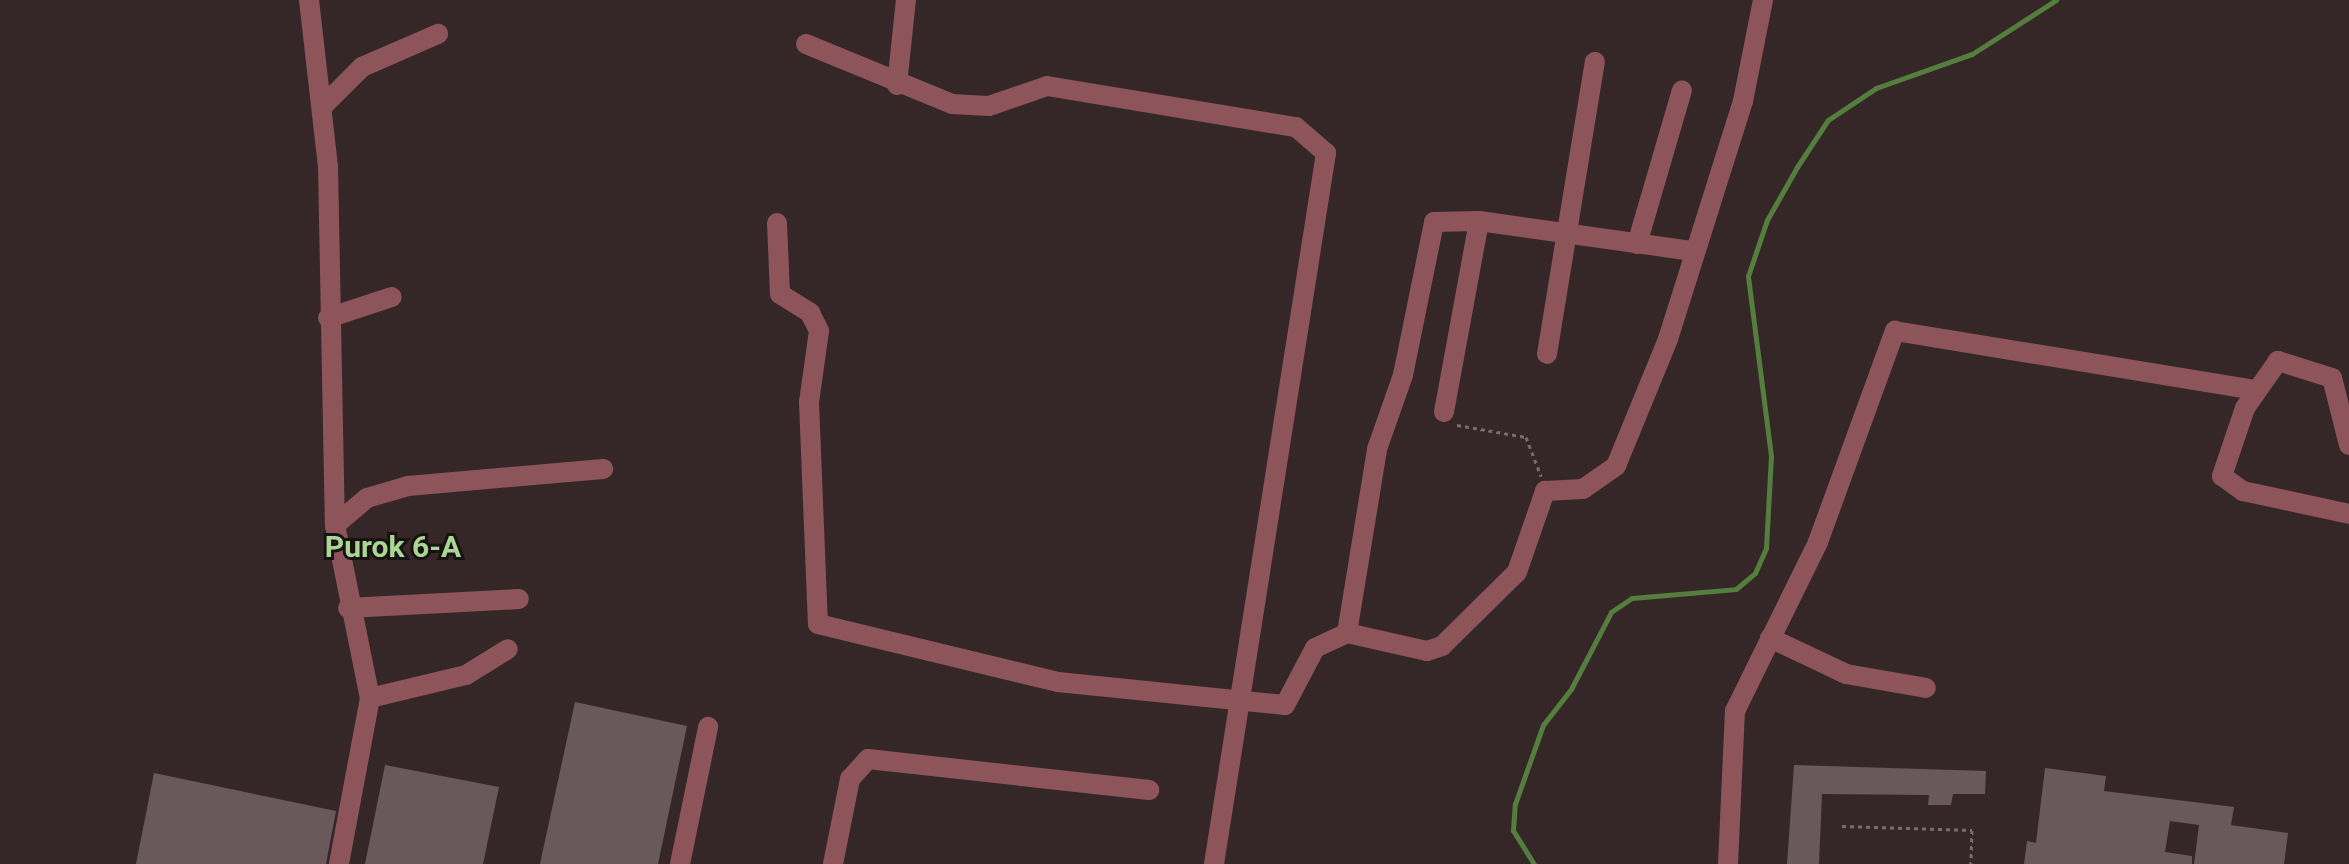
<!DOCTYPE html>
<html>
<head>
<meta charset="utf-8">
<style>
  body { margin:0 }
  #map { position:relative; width:2349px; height:864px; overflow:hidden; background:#352728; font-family:Roboto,sans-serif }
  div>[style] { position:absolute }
  .stream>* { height:5px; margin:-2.5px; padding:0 2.5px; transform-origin:2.5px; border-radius:2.5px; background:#547e3d }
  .building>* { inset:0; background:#69595a }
  .path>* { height:3px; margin-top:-1.5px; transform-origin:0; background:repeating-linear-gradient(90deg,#796c6d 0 4px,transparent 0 8px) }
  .minor>* { height:20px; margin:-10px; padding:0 10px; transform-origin:10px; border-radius:10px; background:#8d555a }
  span { translate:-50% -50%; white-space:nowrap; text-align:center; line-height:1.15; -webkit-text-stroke:6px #181212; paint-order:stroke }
  .neighbourhood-label { font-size:30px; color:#aad694; font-weight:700 }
</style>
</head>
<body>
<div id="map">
  <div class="stream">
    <div style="left:1534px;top:864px;width:40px;rotate:-122deg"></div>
    <div style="left:1513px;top:830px;width:26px;rotate:-86deg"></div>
    <div style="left:1515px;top:804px;width:84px;rotate:-70.5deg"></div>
    <div style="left:1543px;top:725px;width:46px;rotate:-52.1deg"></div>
    <div style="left:1571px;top:689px;width:87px;rotate:-62.5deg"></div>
    <div style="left:1611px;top:612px;width:25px;rotate:-34deg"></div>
    <div style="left:1632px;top:598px;width:104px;rotate:-4.9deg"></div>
    <div style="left:1736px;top:589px;width:25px;rotate:-40deg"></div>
    <div style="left:1755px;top:573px;width:27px;rotate:-66deg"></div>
    <div style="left:1766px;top:548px;width:92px;rotate:-86.9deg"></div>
    <div style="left:1771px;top:456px;width:181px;rotate:-97.3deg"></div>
    <div style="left:1748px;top:276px;width:59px;rotate:-71.3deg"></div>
    <div style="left:1767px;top:220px;width:61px;rotate:-60.5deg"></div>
    <div style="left:1797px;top:167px;width:56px;rotate:-56.6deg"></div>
    <div style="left:1828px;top:120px;width:58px;rotate:-33.7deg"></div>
    <div style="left:1876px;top:88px;width:102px;rotate:-19.5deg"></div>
    <div style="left:1972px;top:54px;width:100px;rotate:-32.7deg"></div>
  </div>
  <div class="building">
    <div style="clip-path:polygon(575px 702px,687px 726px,658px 864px,540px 864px)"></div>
    <div style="clip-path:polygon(385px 765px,499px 787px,483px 864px,365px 864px)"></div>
    <div style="clip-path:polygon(1794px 765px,1986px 771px,1985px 794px,1953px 794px,1951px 805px,1928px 805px,1929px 795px,1822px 794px,1819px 864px,1787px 864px)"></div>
    <div style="clip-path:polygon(2045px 768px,2106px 776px,2104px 791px,2234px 807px,2231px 825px,2288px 833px,2284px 864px,2194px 864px,2199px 825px,2170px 821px,2165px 852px,2192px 856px,2192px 864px,2024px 864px,2027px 841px,2036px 843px)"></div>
    <div style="clip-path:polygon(154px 773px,336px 811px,326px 864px,136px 864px)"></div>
  </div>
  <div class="path">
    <div style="left:1457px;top:425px;width:70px;rotate:9.9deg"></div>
    <div style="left:1526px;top:437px;width:42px;rotate:69deg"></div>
    <div style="left:1842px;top:826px;width:130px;rotate:1.8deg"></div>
    <div style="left:1972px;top:830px;width:34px;rotate:92deg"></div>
  </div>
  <div class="minor">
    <div style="left:309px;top:0;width:167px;rotate:83.5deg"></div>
    <div style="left:328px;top:166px;width:359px;rotate:88.9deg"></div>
    <div style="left:335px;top:525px;width:177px;rotate:78.6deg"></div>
    <div style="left:370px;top:698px;width:169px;rotate:100.6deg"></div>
    <div style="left:806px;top:44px;width:158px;rotate:22.3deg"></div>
    <div style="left:952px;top:104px;width:37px;rotate:3deg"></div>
    <div style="left:989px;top:106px;width:61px;rotate:-19deg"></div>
    <div style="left:1047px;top:86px;width:252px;rotate:9.4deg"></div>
    <div style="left:1296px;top:127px;width:40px;rotate:41deg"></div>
    <div style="left:1326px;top:153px;width:720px;rotate:98.95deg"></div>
    <div style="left:897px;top:85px;width:85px;rotate:-84deg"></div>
    <div style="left:324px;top:105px;width:54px;rotate:-45deg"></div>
    <div style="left:362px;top:67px;width:83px;rotate:-23.5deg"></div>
    <div style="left:777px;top:223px;width:71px;rotate:87.6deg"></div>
    <div style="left:780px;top:294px;width:36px;rotate:32deg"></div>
    <div style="left:810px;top:313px;width:20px;rotate:63deg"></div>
    <div style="left:819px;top:331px;width:72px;rotate:98deg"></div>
    <div style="left:809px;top:402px;width:222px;rotate:87.7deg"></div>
    <div style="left:818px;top:624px;width:247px;rotate:13.6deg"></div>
    <div style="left:1058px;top:682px;width:228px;rotate:5.8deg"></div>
    <div style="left:1285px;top:705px;width:64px;rotate:-62.2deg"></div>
    <div style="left:1315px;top:648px;width:35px;rotate:-25deg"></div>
    <div style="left:1347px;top:633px;width:82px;rotate:12.7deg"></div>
    <div style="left:1427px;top:651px;width:16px;rotate:-18deg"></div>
    <div style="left:1442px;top:646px;width:105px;rotate:-44.6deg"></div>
    <div style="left:1517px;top:572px;width:86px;rotate:-70.9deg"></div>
    <div style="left:1545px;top:491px;width:38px;rotate:-3deg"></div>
    <div style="left:1583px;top:489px;width:40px;rotate:-34.9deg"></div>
    <div style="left:1616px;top:466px;width:137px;rotate:-67.7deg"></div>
    <div style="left:1668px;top:339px;width:250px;rotate:-72.5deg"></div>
    <div style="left:1743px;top:101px;width:103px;rotate:-78.8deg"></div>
    <div style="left:1637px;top:244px;width:160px;rotate:-73.7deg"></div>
    <div style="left:328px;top:318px;width:67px;rotate:-18.2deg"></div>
    <div style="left:1547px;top:354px;width:296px;rotate:-80.7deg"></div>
    <div style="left:1444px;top:412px;width:194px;rotate:-79.6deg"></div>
    <div style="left:2349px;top:445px;width:69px;rotate:-104.2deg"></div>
    <div style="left:2332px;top:378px;width:57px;rotate:-162.5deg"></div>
    <div style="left:2278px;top:361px;width:57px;rotate:125.1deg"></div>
    <div style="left:2245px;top:408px;width:72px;rotate:108.7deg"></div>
    <div style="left:2222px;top:476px;width:26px;rotate:36deg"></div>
    <div style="left:2243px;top:491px;width:108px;rotate:12.2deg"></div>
    <div style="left:335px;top:525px;width:42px;rotate:-40.2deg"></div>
    <div style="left:367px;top:498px;width:43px;rotate:-16.3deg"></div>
    <div style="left:408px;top:486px;width:196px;rotate:-5deg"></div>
    <div style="left:348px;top:608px;width:171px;rotate:-3deg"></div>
    <div style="left:1347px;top:633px;width:186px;rotate:-80.7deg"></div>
    <div style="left:1377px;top:449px;width:78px;rotate:-70.6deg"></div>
    <div style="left:1403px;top:375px;width:156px;rotate:-78.5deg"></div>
    <div style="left:1434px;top:222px;width:45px;rotate:-1.3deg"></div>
    <div style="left:1479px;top:221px;width:216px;rotate:8deg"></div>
    <div style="left:1770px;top:638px;width:84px;rotate:25.3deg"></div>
    <div style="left:1846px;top:674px;width:81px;rotate:9.9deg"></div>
    <div style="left:370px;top:698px;width:99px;rotate:-13.5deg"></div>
    <div style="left:466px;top:675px;width:49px;rotate:-31.8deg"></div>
    <div style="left:680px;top:864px;width:140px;rotate:-78.4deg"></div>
    <div style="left:833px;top:864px;width:87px;rotate:-78.7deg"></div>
    <div style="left:850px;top:779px;width:27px;rotate:-48deg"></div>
    <div style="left:868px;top:759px;width:283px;rotate:6.3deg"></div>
    <div style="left:1728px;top:864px;width:153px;rotate:-87.4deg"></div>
    <div style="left:1735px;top:711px;width:188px;rotate:-63.8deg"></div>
    <div style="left:1818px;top:542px;width:225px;rotate:-70deg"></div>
    <div style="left:1895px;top:331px;width:364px;rotate:9.3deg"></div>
  </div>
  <div class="neighbourhood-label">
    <span style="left:393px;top:547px">Purok 6-A</span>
  </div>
</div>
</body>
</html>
